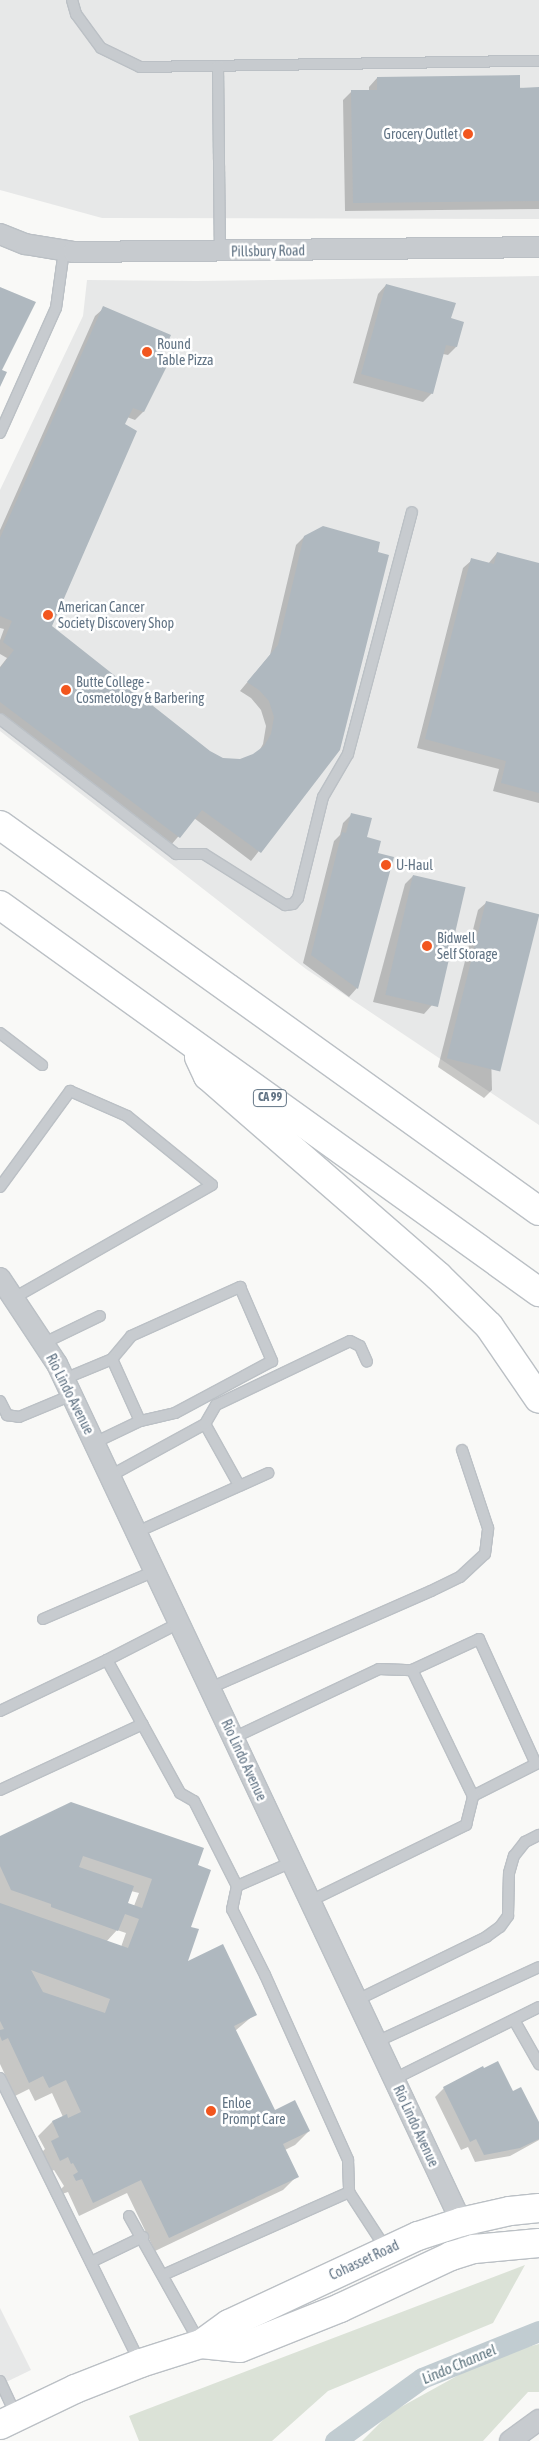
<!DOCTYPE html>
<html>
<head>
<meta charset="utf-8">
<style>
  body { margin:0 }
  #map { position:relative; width:539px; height:2441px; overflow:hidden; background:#f9f9f7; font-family:"Asap Condensed",sans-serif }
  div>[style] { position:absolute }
  .built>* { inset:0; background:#e7e8e8 }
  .green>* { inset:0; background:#dbe2d7 }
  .shadow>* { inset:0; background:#0003 }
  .canal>* { height:21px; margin:-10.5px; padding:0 10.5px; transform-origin:10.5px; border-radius:10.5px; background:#c1ccd1 }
  .building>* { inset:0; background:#afb8bf; transform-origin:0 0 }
  .roads { filter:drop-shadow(1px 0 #bbc0c5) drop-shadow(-1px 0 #bbc0c5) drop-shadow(0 1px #bbc0c5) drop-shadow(0 -1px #bbc0c5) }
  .lane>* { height:10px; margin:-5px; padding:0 5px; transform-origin:5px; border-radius:5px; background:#c7cbcf }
  .street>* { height:20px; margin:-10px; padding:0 10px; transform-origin:10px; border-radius:10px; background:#c7cbcf }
  .secondary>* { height:28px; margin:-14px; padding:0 14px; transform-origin:14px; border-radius:14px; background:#fff }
  .highway>* { height:28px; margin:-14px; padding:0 14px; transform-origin:14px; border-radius:14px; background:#fff }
  .dots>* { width:14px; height:14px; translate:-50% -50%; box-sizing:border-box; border:2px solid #fff; border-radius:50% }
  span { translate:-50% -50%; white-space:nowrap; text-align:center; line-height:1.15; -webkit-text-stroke:5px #fff; paint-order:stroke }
  .shield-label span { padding:1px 4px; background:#fff; border:1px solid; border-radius:4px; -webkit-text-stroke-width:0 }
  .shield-label { font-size:12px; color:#627485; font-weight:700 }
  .poi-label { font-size:14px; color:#627485 }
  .right { translate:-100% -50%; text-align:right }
  .left { translate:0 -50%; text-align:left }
  .street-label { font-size:14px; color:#627485 }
  .water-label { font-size:15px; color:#5d747e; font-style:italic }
</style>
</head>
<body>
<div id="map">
  <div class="built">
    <div style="clip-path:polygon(0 0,539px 0,539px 219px,102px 218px,0 190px)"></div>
    <div style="clip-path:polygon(539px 276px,539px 1125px,306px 969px,0 731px,0 490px,83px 316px,87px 280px,196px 281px)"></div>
    <div style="clip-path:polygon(0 2308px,31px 2370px,0 2385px)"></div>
  </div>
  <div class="green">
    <div style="clip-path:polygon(525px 2265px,493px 2323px,328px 2391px,272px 2441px,139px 2441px,129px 2416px)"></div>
    <div style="clip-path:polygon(539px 2344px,539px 2392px,528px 2392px,483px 2441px,362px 2441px,390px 2413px,493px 2356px)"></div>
  </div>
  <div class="shadow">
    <div style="clip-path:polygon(377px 78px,539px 89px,539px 209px,345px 211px,343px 100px,352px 91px,369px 91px,369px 87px)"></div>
    <div style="clip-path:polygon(386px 285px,450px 319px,456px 347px,448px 355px,443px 354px,432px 393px,423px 402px,353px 383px,378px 294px)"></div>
    <div style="clip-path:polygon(104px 308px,160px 358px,143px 412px,135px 420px,127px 417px,50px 626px,210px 752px,222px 759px,240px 760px,258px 753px,263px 744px,266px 726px,261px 710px,251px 698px,240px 691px,270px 655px,296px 545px,304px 537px,339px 749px,251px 861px,194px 818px,171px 845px,0 717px,0 667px,7px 658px,0 654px,0 640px,4px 629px,0 628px,0 530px,95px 316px)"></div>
    <div style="clip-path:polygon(497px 553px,539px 564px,539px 803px,493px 791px,499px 769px,417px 748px,463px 568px,472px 560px,488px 564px)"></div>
    <div style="clip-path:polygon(352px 814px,376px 854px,392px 858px,357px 988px,349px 997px,303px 963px,334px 841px,340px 835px,343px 823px)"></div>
    <div style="clip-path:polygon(413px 876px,432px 1005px,424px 1014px,373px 1002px,405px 884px)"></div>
    <div style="clip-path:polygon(487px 902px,492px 1090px,484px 1098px,438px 1067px,478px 910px)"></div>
    <div style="clip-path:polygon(evenodd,0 1837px,196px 1866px,186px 1964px,255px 2014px,235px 2031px,274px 2112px,309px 2131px,295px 2145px,285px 2150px,297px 2176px,283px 2190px,155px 2251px,127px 2193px,79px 2216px,68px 2192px,62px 2194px,60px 2190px,64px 2186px,54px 2170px,46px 2174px,38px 2156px,45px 2149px,38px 2136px,52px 2122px,63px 2117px,52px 2093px,35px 2101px,29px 2089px,15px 2096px,0 2064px,0 1837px,131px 1891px,139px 1893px,134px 1906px,127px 1904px,131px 1891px,0 1837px,117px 1930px,126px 1933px,121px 1947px,106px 1942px,117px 1930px)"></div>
    <div style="clip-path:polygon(444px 2088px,512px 2093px,539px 2125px,539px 2140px,510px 2156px,475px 2162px,468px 2147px,461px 2150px,435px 2097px)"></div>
  </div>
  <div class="canal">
    <div style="left:335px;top:2441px;width:107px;rotate:-35.9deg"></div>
    <div style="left:422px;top:2378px;width:126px;rotate:-21.9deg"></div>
  </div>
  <div class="building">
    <div style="clip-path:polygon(520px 75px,520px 88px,539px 87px,539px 201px,353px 203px,351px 90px,377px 90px,377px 77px)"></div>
    <div style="clip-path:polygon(386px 284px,456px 303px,451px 318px,464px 322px,457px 347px,446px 345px,433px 394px,361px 374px)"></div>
    <div style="clip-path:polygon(0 287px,36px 302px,2px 370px,7px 372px,0 387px)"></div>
    <div style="clip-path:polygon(103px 306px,171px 335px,161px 357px,170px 360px,144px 412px,133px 408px,125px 424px,137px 431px,52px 626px,210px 751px,223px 758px,240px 759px,253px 754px,264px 746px,271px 734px,274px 717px,269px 701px,259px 690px,247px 682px,278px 645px,304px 536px,323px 526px,380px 542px,378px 552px,389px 555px,340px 750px,261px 853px,202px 810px,180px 838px,0 702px,0 668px,14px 650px,3px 642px,12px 621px,0 616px,0 538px)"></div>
    <div style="clip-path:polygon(497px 552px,539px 563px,539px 793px,501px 783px,506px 761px,425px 739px,471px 558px,494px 564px)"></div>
    <div style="clip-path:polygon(351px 813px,372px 818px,367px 837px,381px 841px,378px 853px,394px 857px,358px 989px,311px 955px,342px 832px,346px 833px)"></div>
    <div style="left:413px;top:875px;width:54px;height:123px;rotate:13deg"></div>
    <div style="left:486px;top:901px;width:55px;height:162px;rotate:14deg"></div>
    <div style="clip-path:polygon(evenodd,71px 1802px,204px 1848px,198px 1865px,211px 1870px,191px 1927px,199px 1929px,188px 1961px,223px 1944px,257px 2015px,234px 2026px,275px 2110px,295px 2100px,310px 2131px,283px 2144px,299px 2177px,169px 2238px,141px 2180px,93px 2203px,82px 2179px,76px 2181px,73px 2175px,78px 2172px,73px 2163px,71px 2164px,68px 2157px,60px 2161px,51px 2141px,59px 2137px,52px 2121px,67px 2114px,68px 2118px,81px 2112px,66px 2080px,49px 2088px,43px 2076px,29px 2083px,8px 2038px,2px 2041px,0 2036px,0 2030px,4px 2029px,0 2021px,0 1903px,128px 1948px,139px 1919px,125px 1914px,118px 1931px,51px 1907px,51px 1904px,11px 1890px,0 1866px,0 1836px,71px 1802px,83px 1856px,152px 1879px,142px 1908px,128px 1903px,134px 1886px,79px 1867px,83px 1856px,71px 1802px,31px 1970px,110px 1999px,105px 2013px,43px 1992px,31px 1970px)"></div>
    <div style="clip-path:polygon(498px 2061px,513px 2091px,521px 2087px,539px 2122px,539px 2139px,520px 2148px,484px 2155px,476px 2139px,470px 2142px,443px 2087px,483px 2066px,484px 2068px)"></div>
  </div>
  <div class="roads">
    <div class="lane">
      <div style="left:72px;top:0;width:15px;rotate:74deg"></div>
      <div style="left:76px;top:14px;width:42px;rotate:53.7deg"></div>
      <div style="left:101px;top:48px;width:43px;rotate:26deg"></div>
      <div style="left:140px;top:67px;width:399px;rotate:-0.9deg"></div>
      <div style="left:218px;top:66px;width:186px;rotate:89.4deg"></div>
      <div style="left:0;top:433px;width:137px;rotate:-65.9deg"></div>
      <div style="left:56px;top:308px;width:59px;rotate:-82.1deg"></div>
      <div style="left:0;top:719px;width:222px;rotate:37.5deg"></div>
      <div style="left:176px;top:854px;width:28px"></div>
      <div style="left:204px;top:854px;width:96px;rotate:32.2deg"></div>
      <div style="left:285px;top:905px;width:8px;rotate:-7deg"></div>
      <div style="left:293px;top:904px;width:8px;rotate:-50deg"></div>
      <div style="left:298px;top:898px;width:104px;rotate:-76.1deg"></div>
      <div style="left:323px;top:797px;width:50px;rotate:-59.8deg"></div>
      <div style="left:348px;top:754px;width:250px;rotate:-75.2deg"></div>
      <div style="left:0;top:1033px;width:53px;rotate:37.3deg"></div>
      <div style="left:0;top:1187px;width:119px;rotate:-53.9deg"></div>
      <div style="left:70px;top:1091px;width:62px;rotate:23.7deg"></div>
      <div style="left:127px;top:1116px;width:109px;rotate:39.1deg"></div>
      <div style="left:212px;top:1185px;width:228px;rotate:150.3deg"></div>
      <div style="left:44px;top:1343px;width:62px;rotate:-25.7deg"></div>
      <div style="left:112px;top:1359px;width:30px;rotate:-50deg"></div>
      <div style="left:131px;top:1336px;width:120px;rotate:-24.2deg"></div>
      <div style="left:240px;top:1287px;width:81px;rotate:66.6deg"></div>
      <div style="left:272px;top:1361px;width:110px;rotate:151.8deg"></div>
      <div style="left:175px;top:1413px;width:36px;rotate:167deg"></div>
      <div style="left:64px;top:1379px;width:52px;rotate:-22.6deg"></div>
      <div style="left:112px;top:1359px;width:68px;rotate:65.7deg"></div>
      <div style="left:140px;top:1421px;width:51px;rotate:154.4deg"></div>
      <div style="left:0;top:1401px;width:16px;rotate:63deg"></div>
      <div style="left:7px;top:1415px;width:12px;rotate:9deg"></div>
      <div style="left:19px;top:1417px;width:57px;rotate:-22.5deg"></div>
      <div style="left:205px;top:1424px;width:70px;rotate:60.9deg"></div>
      <div style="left:110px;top:1476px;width:108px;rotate:-28.7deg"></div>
      <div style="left:205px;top:1424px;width:22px;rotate:-60deg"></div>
      <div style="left:216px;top:1405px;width:148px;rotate:-25.5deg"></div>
      <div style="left:350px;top:1341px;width:11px;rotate:27deg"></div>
      <div style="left:360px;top:1346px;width:17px;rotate:66deg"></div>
      <div style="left:137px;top:1532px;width:144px;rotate:-24.2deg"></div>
      <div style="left:43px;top:1619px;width:122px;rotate:-23.2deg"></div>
      <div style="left:179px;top:1623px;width:81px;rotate:152.8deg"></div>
      <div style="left:107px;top:1660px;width:152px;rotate:61.2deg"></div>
      <div style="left:180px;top:1793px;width:16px;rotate:30deg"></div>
      <div style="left:194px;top:1801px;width:95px;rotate:63.2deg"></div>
      <div style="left:210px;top:1688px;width:241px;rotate:-23.7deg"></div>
      <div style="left:431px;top:1591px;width:32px;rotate:-26deg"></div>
      <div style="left:460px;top:1577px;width:34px;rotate:-43deg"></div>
      <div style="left:485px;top:1554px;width:26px;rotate:-83deg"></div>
      <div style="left:488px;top:1528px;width:82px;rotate:-108.4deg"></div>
      <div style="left:0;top:1711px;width:119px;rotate:-25.5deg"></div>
      <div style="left:233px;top:1738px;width:161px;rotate:-25.3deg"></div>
      <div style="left:379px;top:1669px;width:33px;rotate:2deg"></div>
      <div style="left:412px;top:1670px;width:74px;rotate:-24.8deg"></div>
      <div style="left:479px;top:1639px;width:137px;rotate:65.5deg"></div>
      <div style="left:536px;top:1764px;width:71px;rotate:153.1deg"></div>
      <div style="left:0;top:1790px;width:157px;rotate:-24.8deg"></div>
      <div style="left:292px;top:1862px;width:60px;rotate:156.4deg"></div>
      <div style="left:237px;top:1886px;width:24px;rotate:102deg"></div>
      <div style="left:232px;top:1909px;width:74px;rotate:63.4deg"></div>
      <div style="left:265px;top:1975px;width:203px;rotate:65.8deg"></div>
      <div style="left:348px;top:2160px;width:32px;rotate:88deg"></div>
      <div style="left:310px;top:1901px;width:174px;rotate:-26deg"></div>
      <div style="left:466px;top:1825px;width:30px;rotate:-76deg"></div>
      <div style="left:473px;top:1796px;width:140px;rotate:-115.8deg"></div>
      <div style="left:357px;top:2000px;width:144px;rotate:-26deg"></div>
      <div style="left:486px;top:1937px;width:17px;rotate:-36deg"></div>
      <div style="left:500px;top:1927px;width:14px;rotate:-54deg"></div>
      <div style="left:508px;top:1916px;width:43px;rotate:-88.7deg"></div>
      <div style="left:509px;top:1873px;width:18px;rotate:-74deg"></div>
      <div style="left:514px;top:1856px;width:18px;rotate:-52deg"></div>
      <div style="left:525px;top:1842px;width:16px;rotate:-27deg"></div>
      <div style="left:514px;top:2020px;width:51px;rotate:60.4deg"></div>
      <div style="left:376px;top:2042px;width:179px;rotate:-24.7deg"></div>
      <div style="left:0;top:2078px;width:317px;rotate:63.8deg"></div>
      <div style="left:394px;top:2079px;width:162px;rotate:-26.4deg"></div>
      <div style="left:129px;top:2216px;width:145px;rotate:60.8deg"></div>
      <div style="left:91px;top:2262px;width:58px;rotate:-25.7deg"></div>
      <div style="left:163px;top:2275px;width:204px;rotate:-24deg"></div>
      <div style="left:349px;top:2192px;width:68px;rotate:57deg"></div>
      <div style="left:0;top:2381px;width:38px;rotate:65deg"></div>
    </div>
    <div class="street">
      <div style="left:0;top:234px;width:27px;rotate:22deg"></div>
      <div style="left:25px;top:244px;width:50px;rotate:9.3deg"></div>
      <div style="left:74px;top:252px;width:465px;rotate:-0.6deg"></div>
      <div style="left:0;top:1278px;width:103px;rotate:56.5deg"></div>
      <div style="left:57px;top:1364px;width:978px;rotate:64.77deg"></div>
      <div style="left:510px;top:2441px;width:36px;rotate:-36deg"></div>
    </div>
    <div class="secondary">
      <div style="left:201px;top:2344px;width:39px;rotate:6deg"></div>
      <div style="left:240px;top:2348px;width:108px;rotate:-21.8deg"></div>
      <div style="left:340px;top:2308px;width:123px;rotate:-25.1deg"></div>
      <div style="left:451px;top:2256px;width:24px;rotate:-17deg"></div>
      <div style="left:474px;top:2249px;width:65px;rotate:-5.3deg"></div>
      <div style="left:0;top:2425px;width:83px;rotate:-25.6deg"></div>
      <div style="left:75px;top:2389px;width:71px;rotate:-21.5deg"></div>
      <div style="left:141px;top:2363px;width:63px;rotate:-17.6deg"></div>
      <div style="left:201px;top:2344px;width:34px;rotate:-36deg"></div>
      <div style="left:229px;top:2324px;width:208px;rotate:-25deg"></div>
      <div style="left:418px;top:2236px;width:45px;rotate:-18deg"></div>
      <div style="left:461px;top:2222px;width:50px;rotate:-12.7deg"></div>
      <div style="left:510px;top:2211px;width:29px;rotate:-6deg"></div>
    </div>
    <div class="highway">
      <div style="left:0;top:825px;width:663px;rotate:35.61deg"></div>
      <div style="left:0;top:905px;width:664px;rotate:35.68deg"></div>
      <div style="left:199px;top:1057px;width:21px;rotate:65deg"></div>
      <div style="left:208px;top:1076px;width:305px;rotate:41deg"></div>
      <div style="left:438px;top:1276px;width:71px;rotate:44.4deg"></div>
      <div style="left:489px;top:1326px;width:88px;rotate:55.6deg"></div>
    </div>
  </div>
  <div class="dots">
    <div style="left:468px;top:134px;background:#f2561e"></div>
    <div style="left:147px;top:352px;background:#f2561e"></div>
    <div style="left:48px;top:615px;background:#f2561e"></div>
    <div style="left:66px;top:690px;background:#f2561e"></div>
    <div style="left:386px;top:865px;background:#f2561e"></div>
    <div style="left:427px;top:946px;background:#f2561e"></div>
    <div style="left:211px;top:2111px;background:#f2561e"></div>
  </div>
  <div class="shield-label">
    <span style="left:270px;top:1098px">CA 99</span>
  </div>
  <div class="poi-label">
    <span class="right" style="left:458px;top:134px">Grocery Outlet</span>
    <span class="left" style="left:157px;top:352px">Round<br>Table Pizza</span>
    <span class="left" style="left:58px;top:615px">American Cancer<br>Society Discovery Shop</span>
    <span class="left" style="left:76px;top:690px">Butte College -<br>Cosmetology &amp; Barbering</span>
    <span class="left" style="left:396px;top:865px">U-Haul</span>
    <span class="left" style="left:437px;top:946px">Bidwell<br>Self Storage</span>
    <span class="left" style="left:222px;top:2111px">Enloe<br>Prompt Care</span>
  </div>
  <div class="street-label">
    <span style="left:268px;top:251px;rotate:-1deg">Pillsbury Road</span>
    <span style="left:70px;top:1394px;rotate:63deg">Rio Lindo Avenue</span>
    <span style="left:244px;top:1760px;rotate:65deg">Rio Lindo Avenue</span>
    <span style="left:416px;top:2126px;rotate:65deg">Rio Lindo Avenue</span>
    <span style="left:364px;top:2260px;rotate:-25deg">Cohasset Road</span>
  </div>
  <div class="water-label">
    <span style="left:459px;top:2364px;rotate:-23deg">Lindo Channel</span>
  </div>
</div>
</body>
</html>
